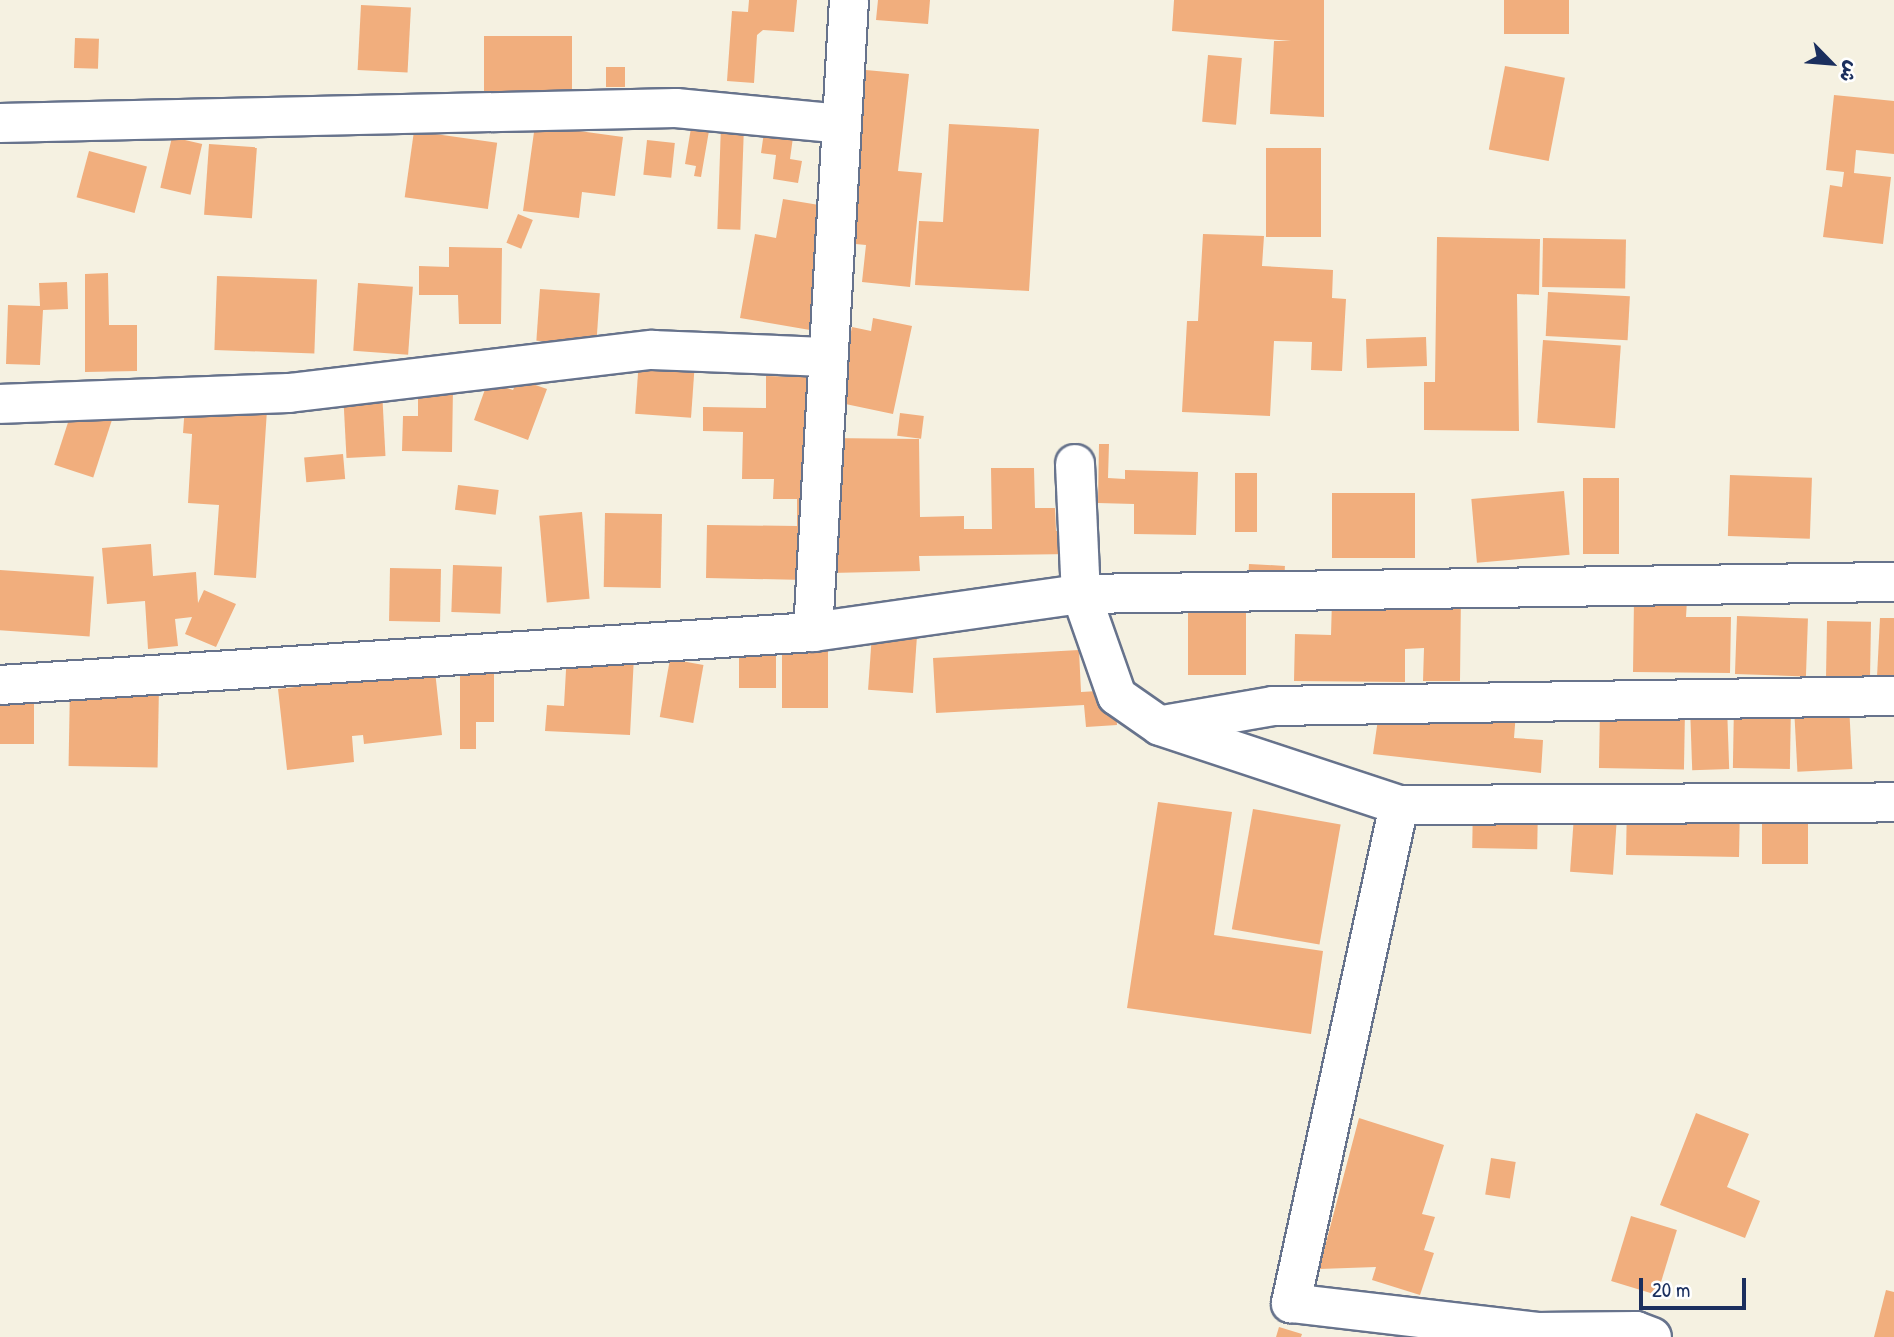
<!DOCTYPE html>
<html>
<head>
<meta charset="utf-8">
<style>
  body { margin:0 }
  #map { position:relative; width:1894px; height:1337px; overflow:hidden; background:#f5f1e1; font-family:"Patrick Hand","Playpen Sans Arabic",sans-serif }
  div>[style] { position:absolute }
  .building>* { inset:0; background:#f1ae7d; transform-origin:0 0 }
  .roads { filter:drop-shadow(2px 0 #67738c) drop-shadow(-2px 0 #67738c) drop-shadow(0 2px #67738c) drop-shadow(0 -2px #67738c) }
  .minor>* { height:38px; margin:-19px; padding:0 19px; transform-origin:19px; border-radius:19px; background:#fff }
  .tertiary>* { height:38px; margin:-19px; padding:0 19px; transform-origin:19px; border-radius:19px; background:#fff }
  span { translate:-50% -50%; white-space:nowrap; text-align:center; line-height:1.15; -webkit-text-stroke:5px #fff; paint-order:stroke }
  .north { position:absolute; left:1796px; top:28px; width:70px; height:70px; -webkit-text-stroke:5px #fff; paint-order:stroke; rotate:115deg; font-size:19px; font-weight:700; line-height:28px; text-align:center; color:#1b2f5e }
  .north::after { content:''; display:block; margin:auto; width:24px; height:32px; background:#1b2f5e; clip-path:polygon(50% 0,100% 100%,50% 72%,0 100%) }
  .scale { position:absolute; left:1639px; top:1278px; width:107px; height:32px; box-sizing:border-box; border:4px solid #1b2f5e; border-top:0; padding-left:9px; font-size:21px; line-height:24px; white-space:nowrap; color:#1b2f5e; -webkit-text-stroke:5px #fff; paint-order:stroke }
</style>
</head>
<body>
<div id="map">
  <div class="building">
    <div style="clip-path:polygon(749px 0,797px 0,794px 32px,763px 30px,757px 35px,754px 83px,727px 81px,732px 11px,748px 12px)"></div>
    <div style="clip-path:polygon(878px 0,930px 0,928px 24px,876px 20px)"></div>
    <div style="clip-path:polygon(1174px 0,1324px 0,1324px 117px,1270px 114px,1274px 41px,1291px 41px,1172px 31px)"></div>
    <div style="left:1504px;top:0;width:65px;height:34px"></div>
    <div style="left:361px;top:5px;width:50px;height:65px;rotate:3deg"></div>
    <div style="left:484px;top:36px;width:88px;height:57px"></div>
    <div style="left:75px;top:38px;width:24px;height:30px;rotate:2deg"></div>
    <div style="left:1208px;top:55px;width:34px;height:67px;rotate:5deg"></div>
    <div style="left:1505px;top:66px;width:61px;height:85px;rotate:11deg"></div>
    <div style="left:606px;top:67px;width:19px;height:20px"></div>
    <div style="clip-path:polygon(855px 69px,909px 74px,898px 171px,922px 173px,910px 287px,862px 282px,866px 245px,845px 243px)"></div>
    <div style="clip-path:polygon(1834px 95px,1894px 101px,1894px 154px,1856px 150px,1854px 173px,1891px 177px,1883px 244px,1823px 237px,1830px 185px,1842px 187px,1844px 172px,1826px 170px)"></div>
    <div style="clip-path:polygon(692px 122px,710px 125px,701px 177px,694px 176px,696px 166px,685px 164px)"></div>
    <div style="clip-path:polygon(949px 124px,1039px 129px,1029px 291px,915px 285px,919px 221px,943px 222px)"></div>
    <div style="clip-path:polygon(535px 125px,623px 137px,615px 196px,582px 192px,579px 218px,523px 211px)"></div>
    <div style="left:721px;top:125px;width:23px;height:104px;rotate:2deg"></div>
    <div style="clip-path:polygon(765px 125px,794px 130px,790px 159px,802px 161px,798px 183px,773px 179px,776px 155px,761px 153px)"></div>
    <div style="left:414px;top:131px;width:84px;height:67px;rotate:8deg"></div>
    <div style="left:172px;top:137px;width:31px;height:52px;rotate:13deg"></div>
    <div style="left:647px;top:140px;width:28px;height:35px;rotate:6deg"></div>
    <div style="left:209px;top:144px;width:48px;height:71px;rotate:4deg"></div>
    <div style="left:1266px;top:148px;width:55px;height:89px"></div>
    <div style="left:89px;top:151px;width:60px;height:48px;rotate:15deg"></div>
    <div style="clip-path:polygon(783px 199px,831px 207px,810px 330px,740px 318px,755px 234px,776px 238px)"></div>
    <div style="left:518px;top:214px;width:16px;height:31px;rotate:22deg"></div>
    <div style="clip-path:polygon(1203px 234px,1264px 236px,1262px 266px,1333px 270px,1332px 298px,1346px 299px,1342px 371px,1311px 370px,1312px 342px,1274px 341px,1270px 416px,1182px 412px,1187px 321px,1198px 321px)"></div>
    <div style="clip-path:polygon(1437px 237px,1540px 239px,1539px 295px,1517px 294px,1519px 431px,1424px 430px,1424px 382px,1435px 382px)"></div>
    <div style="left:1543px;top:238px;width:83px;height:49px;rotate:1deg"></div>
    <div style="clip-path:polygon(449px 247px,502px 248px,501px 324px,459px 324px,458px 295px,419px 295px,419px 266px,449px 267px)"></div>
    <div style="clip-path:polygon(108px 273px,109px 325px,137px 325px,137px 371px,85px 372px,85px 274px)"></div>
    <div style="left:217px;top:276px;width:100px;height:74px;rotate:2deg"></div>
    <div style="clip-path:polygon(67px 282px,68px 309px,43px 310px,40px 365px,6px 364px,8px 305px,40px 306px,39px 283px)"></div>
    <div style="left:358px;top:283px;width:55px;height:68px;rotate:4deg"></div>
    <div style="left:540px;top:289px;width:60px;height:52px;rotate:4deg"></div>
    <div style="left:1548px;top:292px;width:82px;height:44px;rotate:3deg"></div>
    <div style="clip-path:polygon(873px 318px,912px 326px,893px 414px,836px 402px,852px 327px,871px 331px)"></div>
    <div style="left:1426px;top:337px;width:29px;height:60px;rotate:88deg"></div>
    <div style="left:1543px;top:340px;width:78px;height:83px;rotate:4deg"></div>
    <div style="left:639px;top:359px;width:56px;height:55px;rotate:4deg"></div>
    <div style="clip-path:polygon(766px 376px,810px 377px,806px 580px,706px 578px,707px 525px,797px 526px,797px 499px,773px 499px,774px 479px,742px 479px,743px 432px,703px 431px,703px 407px,766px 408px)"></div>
    <div style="clip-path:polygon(518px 379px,547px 389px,528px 440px,474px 420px,488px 381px,513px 390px)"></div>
    <div style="clip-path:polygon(418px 387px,453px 387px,452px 452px,402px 451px,403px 416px,418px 416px)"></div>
    <div style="left:382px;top:390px;width:66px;height:39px;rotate:87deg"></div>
    <div style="left:74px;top:404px;width:41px;height:64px;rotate:18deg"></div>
    <div style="clip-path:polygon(185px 405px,267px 410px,256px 578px,214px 575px,219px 505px,188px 503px,192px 434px,183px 433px)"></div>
    <div style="left:900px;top:413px;width:24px;height:23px;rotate:7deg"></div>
    <div style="clip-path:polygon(828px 438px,919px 439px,920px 517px,964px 516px,964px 529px,992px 529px,991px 468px,1034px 468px,1035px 508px,1055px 508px,1056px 531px,1071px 530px,1072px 554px,919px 556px,920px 571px,830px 573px)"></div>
    <div style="clip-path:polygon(1099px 444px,1109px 444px,1108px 478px,1125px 479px,1125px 470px,1198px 472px,1196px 535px,1134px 534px,1134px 504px,1098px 503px)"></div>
    <div style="left:343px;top:454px;width:25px;height:39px;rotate:85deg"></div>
    <div style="left:1235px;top:473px;width:22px;height:59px"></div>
    <div style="left:1730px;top:475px;width:82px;height:61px;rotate:2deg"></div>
    <div style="left:1583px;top:478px;width:36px;height:76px"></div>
    <div style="left:458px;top:485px;width:41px;height:25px;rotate:7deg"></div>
    <div style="left:1564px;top:491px;width:64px;height:93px;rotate:85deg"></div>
    <div style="left:1332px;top:493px;width:83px;height:65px"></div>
    <div style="left:582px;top:512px;width:87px;height:43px;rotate:85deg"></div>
    <div style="left:605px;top:513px;width:57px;height:74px;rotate:1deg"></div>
    <div style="clip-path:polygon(151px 544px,153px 576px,196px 572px,198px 603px,204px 590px,236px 604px,216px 647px,185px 634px,192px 617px,175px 619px,178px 646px,148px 649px,145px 601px,107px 604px,102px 548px)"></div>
    <div style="left:1249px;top:564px;width:36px;height:41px;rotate:3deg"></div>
    <div style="left:453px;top:565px;width:49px;height:47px;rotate:2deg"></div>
    <div style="left:390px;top:568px;width:51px;height:53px;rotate:1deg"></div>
    <div style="left:0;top:570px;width:94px;height:60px;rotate:4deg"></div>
    <div style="clip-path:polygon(1461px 592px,1460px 681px,1423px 681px,1424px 648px,1405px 649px,1405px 682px,1294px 681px,1295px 634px,1331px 635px,1332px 600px)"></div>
    <div style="clip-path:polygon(1634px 599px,1687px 600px,1686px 617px,1731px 617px,1730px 673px,1633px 672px)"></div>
    <div style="left:1188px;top:611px;width:58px;height:64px"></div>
    <div style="left:1737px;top:616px;width:71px;height:58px;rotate:2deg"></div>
    <div style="clip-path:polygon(1880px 618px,1894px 618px,1894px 678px,1877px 677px)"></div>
    <div style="left:1827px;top:621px;width:44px;height:55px;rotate:1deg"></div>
    <div style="left:739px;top:629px;width:37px;height:59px"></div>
    <div style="left:872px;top:634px;width:45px;height:56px;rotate:4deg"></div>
    <div style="left:782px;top:644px;width:46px;height:64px"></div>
    <div style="clip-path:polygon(1079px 650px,1081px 692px,1115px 690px,1117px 725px,1086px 727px,1084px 705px,936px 713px,933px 658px)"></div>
    <div style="clip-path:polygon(567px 652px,634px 656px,630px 735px,545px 731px,547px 705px,564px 706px)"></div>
    <div style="left:670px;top:659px;width:34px;height:59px;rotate:10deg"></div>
    <div style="clip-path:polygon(435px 671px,442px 735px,364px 744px,363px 735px,352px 736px,354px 762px,287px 770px,278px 689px)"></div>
    <div style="clip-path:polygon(460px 671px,494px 671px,494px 722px,476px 722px,476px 749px,460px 749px)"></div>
    <div style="left:70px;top:684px;width:89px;height:82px;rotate:1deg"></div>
    <div style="left:34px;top:698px;width:46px;height:34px;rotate:90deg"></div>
    <div style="left:1734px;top:704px;width:57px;height:64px;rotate:1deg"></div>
    <div style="left:1849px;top:705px;width:64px;height:55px;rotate:87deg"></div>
    <div style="left:1727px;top:706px;width:63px;height:37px;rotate:88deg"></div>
    <div style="left:1600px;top:709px;width:85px;height:59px;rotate:1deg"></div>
    <div style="clip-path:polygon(1379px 712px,1516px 712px,1514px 738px,1543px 740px,1541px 773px,1373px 754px)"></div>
    <div style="left:1627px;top:800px;width:113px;height:55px;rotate:1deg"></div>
    <div style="left:1575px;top:801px;width:43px;height:71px;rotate:4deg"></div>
    <div style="clip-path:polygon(1158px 802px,1232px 812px,1214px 935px,1323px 951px,1311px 1034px,1127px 1008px)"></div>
    <div style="left:1473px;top:803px;width:65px;height:45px;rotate:1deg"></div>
    <div style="left:1253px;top:809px;width:89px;height:122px;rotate:10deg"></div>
    <div style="left:1762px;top:821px;width:46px;height:43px"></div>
    <div style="clip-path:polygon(1696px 1113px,1749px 1134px,1727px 1187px,1760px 1201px,1745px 1238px,1660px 1205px)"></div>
    <div style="clip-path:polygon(1359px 1118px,1444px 1145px,1422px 1214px,1435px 1217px,1424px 1250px,1434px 1253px,1420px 1295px,1372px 1280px,1376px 1267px,1319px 1269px)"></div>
    <div style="left:1491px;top:1158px;width:25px;height:37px;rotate:9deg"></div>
    <div style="left:1631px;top:1216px;width:48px;height:68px;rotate:17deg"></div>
    <div style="clip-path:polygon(1886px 1290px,1894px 1292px,1894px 1337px,1874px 1337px)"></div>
    <div style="clip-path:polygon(1279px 1327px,1302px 1334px,1301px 1337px,1276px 1337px)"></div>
  </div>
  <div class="roads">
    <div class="minor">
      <div style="left:0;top:123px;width:676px;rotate:-1.27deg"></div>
      <div style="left:676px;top:108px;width:166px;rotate:5.5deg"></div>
      <div style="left:0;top:404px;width:289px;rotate:-2.2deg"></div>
      <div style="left:289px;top:393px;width:366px;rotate:-6.8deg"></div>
      <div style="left:652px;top:350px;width:172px;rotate:2.3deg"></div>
      <div style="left:1075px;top:464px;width:130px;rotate:87.4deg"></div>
      <div style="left:1081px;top:594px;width:813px;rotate:-0.85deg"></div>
      <div style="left:813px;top:632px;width:633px;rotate:-86.74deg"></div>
      <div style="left:0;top:685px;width:815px;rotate:-3.73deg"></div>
      <div style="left:813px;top:632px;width:271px;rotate:-8.1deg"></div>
      <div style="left:1081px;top:594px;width:108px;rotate:70.6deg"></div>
      <div style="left:1117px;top:696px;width:52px;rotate:34.9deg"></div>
      <div style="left:1160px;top:726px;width:252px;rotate:18.3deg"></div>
      <div style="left:1399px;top:805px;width:495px;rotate:-0.3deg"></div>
      <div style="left:1163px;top:725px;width:112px;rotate:-9.8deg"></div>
      <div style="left:1273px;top:706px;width:621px;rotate:-0.92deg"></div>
      <div style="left:1399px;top:805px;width:510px;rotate:102.24deg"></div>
      <div style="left:1291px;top:1303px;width:248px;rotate:6.7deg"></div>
      <div style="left:1537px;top:1332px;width:99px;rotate:-0.6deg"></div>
    </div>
    <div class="tertiary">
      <div style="left:1630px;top:1337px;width:8px;rotate:-45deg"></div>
      <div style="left:1636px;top:1331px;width:17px;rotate:21deg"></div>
    </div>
  </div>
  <div class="north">ش</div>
  <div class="scale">20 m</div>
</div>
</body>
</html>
